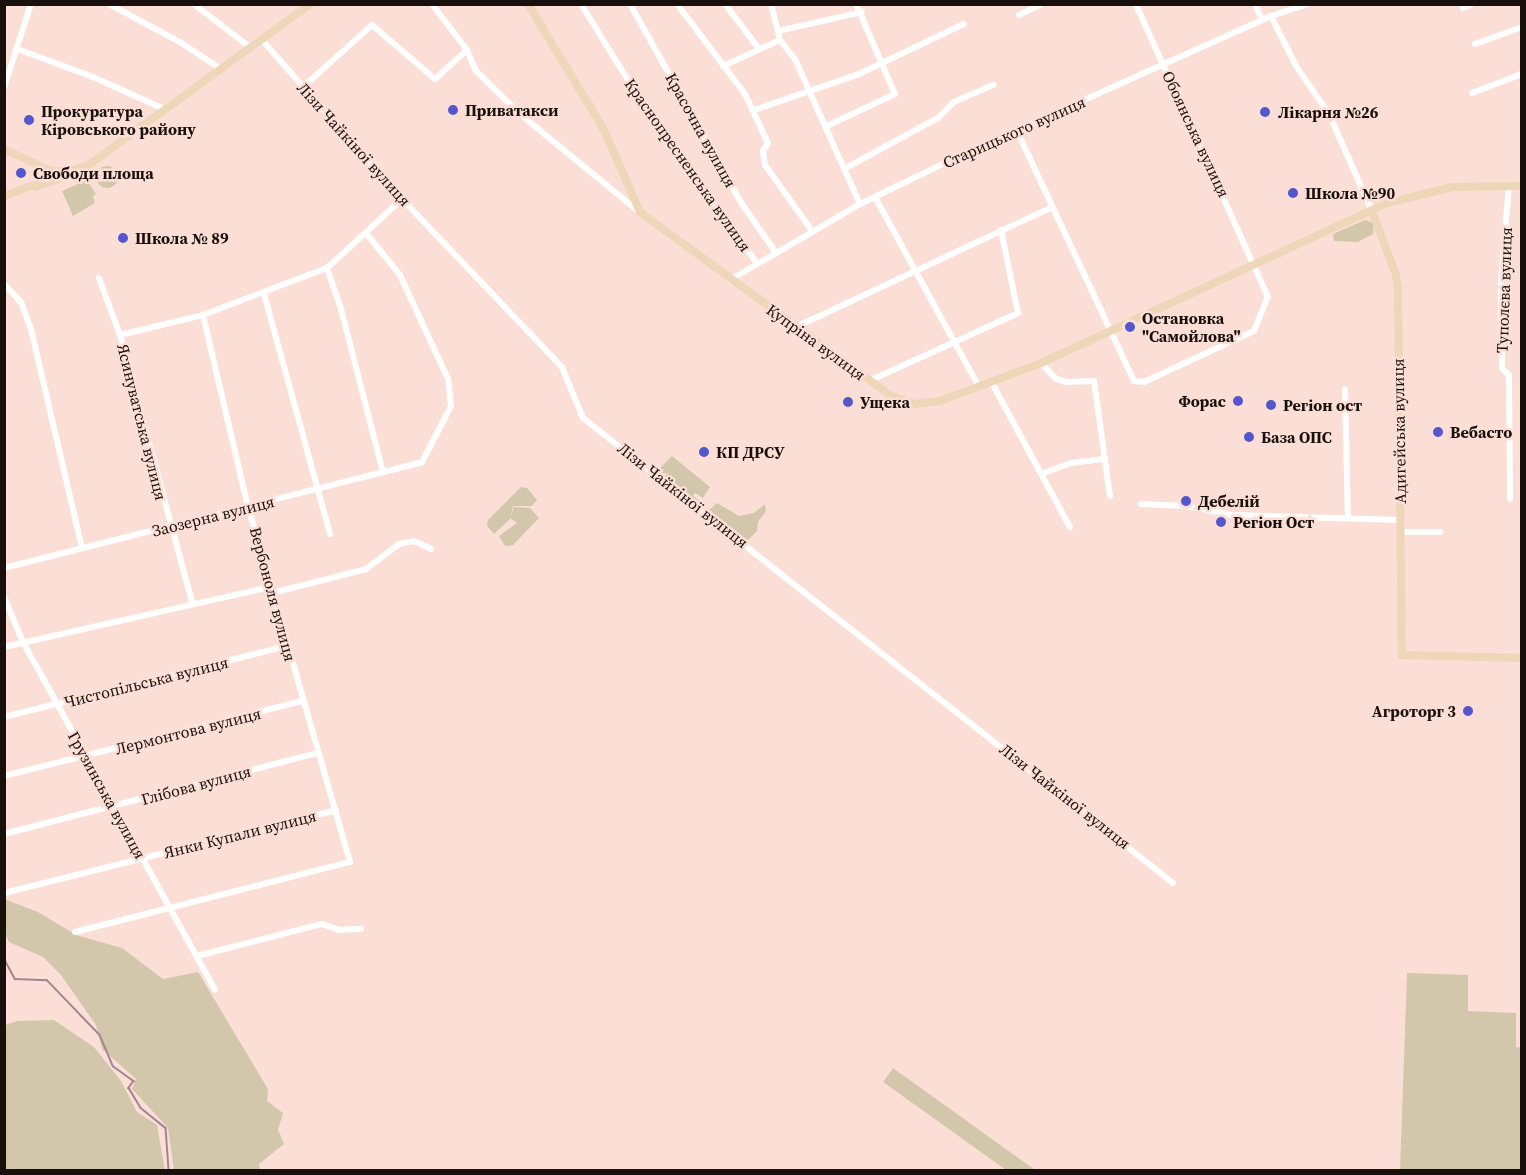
<!DOCTYPE html>
<html>
<head>
<meta charset="utf-8">
<style>
  body { margin:0 }
  #map { position:relative; width:1526px; height:1175px; overflow:hidden; background:#fbdfd6; font-family:"Source Serif 4",serif }
  div>[style] { position:absolute }
  .green>* { inset:0; background:#d3c7ab }
  .round { border-radius:50% }
  .stream>* { height:1.5px; margin:-0.75px; padding:0 0.75px; transform-origin:0.75px; border-radius:0.75px; background:#a38592 }
  .street>* { height:6px; margin:-3px; padding:0 3px; transform-origin:3px; border-radius:3px; background:#fff }
  .secondary>* { height:8px; margin:-4px; padding:0 4px; transform-origin:4px; border-radius:4px; background:#eed6b8 }
  .dots>* { width:16px; height:16px; translate:-50% -50%; box-sizing:border-box; border:3px solid #fbdfd6; border-radius:50% }
  span { translate:-50% -50%; white-space:nowrap; text-align:center; line-height:1.15; -webkit-text-stroke:5px #fbdfd6; paint-order:stroke }
  .poi-label { font-size:16px; color:#19100d; font-weight:700 }
  .left { translate:0 -50%; text-align:left }
  .right { translate:-100% -50%; text-align:right }
  .street-label { font-size:16px; color:#19100d }
  .frame { position:absolute; inset:0; border:6px solid #19100d; pointer-events:none }
</style>
</head>
<body>
<div id="map">
  <div class="green">
    <div class="round" style="left:96px;top:166px;width:22px;height:22px"></div>
    <div style="clip-path:polygon(87px 180px,96px 194px,93px 196px,95px 203px,73px 216px,62px 191px)"></div>
    <div style="clip-path:polygon(1365px 220px,1374px 223px,1373px 234px,1358px 242px,1334px 241px,1333px 234px)"></div>
    <div style="clip-path:polygon(672px 456px,710px 487px,703px 498px,695px 493px,693px 496px,700px 501px,697px 504px,657px 471px)"></div>
    <div style="clip-path:polygon(521px 487px,527px 488px,537px 500px,532px 506px,513px 506px,510px 519px,494px 534px,487px 526px,488px 520px)"></div>
    <div style="clip-path:polygon(717px 503px,739px 516px,754px 513px,765px 504px,766px 511px,758px 522px,757px 531px,747px 541px,708px 511px)"></div>
    <div style="clip-path:polygon(514px 507px,530px 508px,539px 518px,513px 545px,505px 546px,499px 536px,517px 523px,510px 518px)"></div>
    <div style="clip-path:polygon(4px 899px,38px 912px,76px 935px,122px 948px,163px 979px,198px 972px,268px 1089px,267px 1101px,283px 1113px,278px 1130px,284px 1144px,259px 1164px,260px 1170px,174px 1170px,168px 1128px,132px 1089px,136px 1079px,102px 1049px,96px 1025px,61px 975px,43px 957px,9px 942px,5px 933px)"></div>
    <div style="clip-path:polygon(1407px 973px,1468px 975px,1468px 1011px,1516px 1013px,1516px 1047px,1522px 1048px,1521px 1170px,1400px 1170px)"></div>
    <div style="clip-path:polygon(54px 1020px,94px 1047px,121px 1081px,137px 1112px,157px 1125px,165px 1170px,5px 1170px,5px 1025px,17px 1021px)"></div>
    <div style="clip-path:polygon(893px 1068px,1035px 1170px,1006px 1170px,883px 1082px)"></div>
  </div>
  <div class="stream">
    <div style="left:4px;top:958px;width:24px;rotate:62deg"></div>
    <div style="left:15px;top:979px;width:32px;rotate:2deg"></div>
    <div style="left:47px;top:980px;width:76px;rotate:46.1deg"></div>
    <div style="left:100px;top:1035px;width:34px;rotate:67deg"></div>
    <div style="left:113px;top:1066px;width:26px;rotate:36deg"></div>
    <div style="left:134px;top:1081px;width:9px;rotate:126deg"></div>
    <div style="left:129px;top:1088px;width:23px;rotate:59deg"></div>
    <div style="left:141px;top:1108px;width:32px;rotate:39deg"></div>
    <div style="left:166px;top:1128px;width:42px;rotate:85.9deg"></div>
  </div>
  <div class="street">
    <div style="left:109px;top:4px;width:81px;rotate:28.2deg"></div>
    <div style="left:180px;top:42px;width:49px;rotate:33.4deg"></div>
    <div style="left:194px;top:4px;width:72px;rotate:37.7deg"></div>
    <div style="left:432px;top:4px;width:58px;rotate:52.7deg"></div>
    <div style="left:467px;top:50px;width:23px;rotate:67deg"></div>
    <div style="left:476px;top:71px;width:62px;rotate:44.3deg"></div>
    <div style="left:520px;top:114px;width:151px;rotate:39.4deg"></div>
    <div style="left:581px;top:4px;width:150px;rotate:58.3deg"></div>
    <div style="left:660px;top:132px;width:163px;rotate:53.5deg"></div>
    <div style="left:630px;top:4px;width:229px;rotate:60.8deg"></div>
    <div style="left:742px;top:204px;width:60px;rotate:55.2deg"></div>
    <div style="left:677px;top:4px;width:113px;rotate:52.9deg"></div>
    <div style="left:745px;top:94px;width:54px;rotate:64.9deg"></div>
    <div style="left:768px;top:143px;width:9px;rotate:122deg"></div>
    <div style="left:763px;top:151px;width:14px;rotate:82deg"></div>
    <div style="left:765px;top:165px;width:82px;rotate:54.4deg"></div>
    <div style="left:725px;top:4px;width:56px;rotate:52.9deg"></div>
    <div style="left:771px;top:4px;width:37px;rotate:76deg"></div>
    <div style="left:780px;top:40px;width:24px;rotate:52deg"></div>
    <div style="left:795px;top:59px;width:159px;rotate:65.9deg"></div>
    <div style="left:1255px;top:4px;width:17px;rotate:66deg"></div>
    <div style="left:1463px;top:8px;width:10px;rotate:-24deg"></div>
    <div style="left:1019px;top:15px;width:25px;rotate:-26deg"></div>
    <div style="left:1271px;top:16px;width:56px;rotate:63.4deg"></div>
    <div style="left:1296px;top:66px;width:58px;rotate:55.5deg"></div>
    <div style="left:1329px;top:114px;width:106px;rotate:66.1deg"></div>
    <div style="left:778px;top:31px;width:86px;rotate:-12.7deg"></div>
    <div style="left:262px;top:40px;width:212px;rotate:48.6deg"></div>
    <div style="left:402px;top:199px;width:232px;rotate:46.4deg"></div>
    <div style="left:562px;top:367px;width:55px;rotate:67.6deg"></div>
    <div style="left:583px;top:418px;width:751px;rotate:38.24deg"></div>
    <div style="left:1475px;top:44px;width:50px;rotate:-19.9deg"></div>
    <div style="left:20px;top:50px;width:78px;rotate:20.3deg"></div>
    <div style="left:93px;top:77px;width:78px;rotate:24.3deg"></div>
    <div style="left:723px;top:66px;width:63px;rotate:-24.5deg"></div>
    <div style="left:4px;top:87px;width:87px;rotate:-72deg"></div>
    <div style="left:303px;top:87px;width:93px;rotate:-41.9deg"></div>
    <div style="left:372px;top:25px;width:83px;rotate:40.6deg"></div>
    <div style="left:435px;top:79px;width:43px;rotate:-42.2deg"></div>
    <div style="left:1472px;top:93px;width:53px;rotate:-20.8deg"></div>
    <div style="left:754px;top:110px;width:111px;rotate:-18.9deg"></div>
    <div style="left:859px;top:74px;width:116px;rotate:-25.5deg"></div>
    <div style="left:827px;top:126px;width:75px;rotate:-25.2deg"></div>
    <div style="left:895px;top:94px;width:98px;rotate:-113.4deg"></div>
    <div style="left:1017px;top:131px;width:276px;rotate:64.9deg"></div>
    <div style="left:1134px;top:381px;width:10px;rotate:6deg"></div>
    <div style="left:1144px;top:382px;width:121px;rotate:-24.9deg"></div>
    <div style="left:1254px;top:331px;width:37px;rotate:-68deg"></div>
    <div style="left:1268px;top:297px;width:321px;rotate:-114.3deg"></div>
    <div style="left:844px;top:169px;width:107px;rotate:-28.5deg"></div>
    <div style="left:938px;top:118px;width:23px;rotate:-45deg"></div>
    <div style="left:954px;top:102px;width:43px;rotate:-23.6deg"></div>
    <div style="left:1509px;top:185px;width:96px;rotate:94.8deg"></div>
    <div style="left:1501px;top:281px;width:87px;rotate:89.3deg"></div>
    <div style="left:1502px;top:368px;width:10px;rotate:45deg"></div>
    <div style="left:1509px;top:375px;width:124px;rotate:89.5deg"></div>
    <div style="left:875px;top:197px;width:217px;rotate:61.3deg"></div>
    <div style="left:327px;top:268px;width:39px;rotate:71deg"></div>
    <div style="left:340px;top:305px;width:173px;rotate:75.6deg"></div>
    <div style="left:99px;top:278px;width:61px;rotate:69.8deg"></div>
    <div style="left:120px;top:335px;width:277px;rotate:74.9deg"></div>
    <div style="left:730px;top:280px;width:151px;rotate:-30.3deg"></div>
    <div style="left:860px;top:204px;width:106px;rotate:-25.8deg"></div>
    <div style="left:955px;top:158px;width:346px;rotate:-24.2deg"></div>
    <div style="left:1271px;top:16px;width:40px;rotate:-18deg"></div>
    <div style="left:4px;top:284px;width:25px;rotate:47deg"></div>
    <div style="left:21px;top:302px;width:29px;rotate:70deg"></div>
    <div style="left:31px;top:329px;width:225px;rotate:76.9deg"></div>
    <div style="left:264px;top:294px;width:249px;rotate:74.6deg"></div>
    <div style="left:796px;top:327px;width:283px;rotate:-25.1deg"></div>
    <div style="left:120px;top:335px;width:85px;rotate:-13.5deg"></div>
    <div style="left:203px;top:315px;width:133px;rotate:-20.8deg"></div>
    <div style="left:327px;top:268px;width:102px;rotate:-42.6deg"></div>
    <div style="left:1041px;top:363px;width:21px;rotate:47deg"></div>
    <div style="left:1055px;top:378px;width:12px;rotate:20deg"></div>
    <div style="left:1066px;top:382px;width:28px;rotate:-2deg"></div>
    <div style="left:1094px;top:381px;width:116px;rotate:82.1deg"></div>
    <div style="left:869px;top:381px;width:164px;rotate:-24.5deg"></div>
    <div style="left:1018px;top:313px;width:85px;rotate:-101.6deg"></div>
    <div style="left:992px;top:383px;width:164px;rotate:61.6deg"></div>
    <div style="left:1345px;top:389px;width:128px;rotate:88.7deg"></div>
    <div style="left:1041px;top:474px;width:32px;rotate:-20deg"></div>
    <div style="left:1071px;top:463px;width:34px;rotate:-7deg"></div>
    <div style="left:1141px;top:504px;width:45px;rotate:2.5deg"></div>
    <div style="left:1186px;top:506px;width:47px;rotate:11.1deg"></div>
    <div style="left:1232px;top:515px;width:168px;rotate:1.7deg"></div>
    <div style="left:1401px;top:532px;width:39px"></div>
    <div style="left:4px;top:568px;width:431px;rotate:-14.2deg"></div>
    <div style="left:422px;top:462px;width:63px;rotate:-62.6deg"></div>
    <div style="left:451px;top:406px;width:27px;rotate:-96deg"></div>
    <div style="left:448px;top:379px;width:115px;rotate:-114.8deg"></div>
    <div style="left:400px;top:275px;width:54px;rotate:-129deg"></div>
    <div style="left:272px;top:593px;width:97px;rotate:-14.3deg"></div>
    <div style="left:366px;top:569px;width:41px;rotate:-37.1deg"></div>
    <div style="left:399px;top:544px;width:15px;rotate:-11deg"></div>
    <div style="left:414px;top:541px;width:19px;rotate:25deg"></div>
    <div style="left:4px;top:597px;width:49px;rotate:67.1deg"></div>
    <div style="left:23px;top:642px;width:397px;rotate:61.1deg"></div>
    <div style="left:4px;top:647px;width:273px;rotate:-12.7deg"></div>
    <div style="left:4px;top:717px;width:292px;rotate:-14.1deg"></div>
    <div style="left:4px;top:776px;width:307px;rotate:-14.1deg"></div>
    <div style="left:4px;top:834px;width:323px;rotate:-14.5deg"></div>
    <div style="left:4px;top:893px;width:342px;rotate:-14deg"></div>
    <div style="left:75px;top:932px;width:284px;rotate:-14.3deg"></div>
    <div style="left:350px;top:862px;width:369px;rotate:-106deg"></div>
    <div style="left:248px;top:507px;width:197px;rotate:-103.2deg"></div>
    <div style="left:197px;top:956px;width:129px;rotate:-14.4deg"></div>
    <div style="left:322px;top:924px;width:18px;rotate:19deg"></div>
    <div style="left:339px;top:930px;width:22px;rotate:-3deg"></div>
  </div>
  <div class="secondary">
    <div style="left:528px;top:4px;width:147px;rotate:58.9deg"></div>
    <div style="left:604px;top:130px;width:90px;rotate:66.3deg"></div>
    <div style="left:640px;top:212px;width:311px;rotate:36.2deg"></div>
    <div style="left:891px;top:396px;width:25px;rotate:18deg"></div>
    <div style="left:915px;top:404px;width:25px;rotate:-7deg"></div>
    <div style="left:940px;top:401px;width:108px;rotate:-20.6deg"></div>
    <div style="left:1041px;top:363px;width:381px;rotate:-24.8deg"></div>
    <div style="left:1387px;top:203px;width:68px;rotate:-13.6deg"></div>
    <div style="left:1453px;top:187px;width:69px;rotate:-0.8deg"></div>
    <div style="left:4px;top:149px;width:52px;rotate:25.1deg"></div>
    <div style="left:51px;top:171px;width:19px"></div>
    <div style="left:70px;top:171px;width:21px;rotate:-19deg"></div>
    <div style="left:90px;top:164px;width:272px;rotate:-36deg"></div>
    <div style="left:36px;top:187px;width:40px;rotate:-20.2deg"></div>
    <div style="left:4px;top:196px;width:37px;rotate:-20deg"></div>
    <div style="left:39px;top:183px;width:9px;rotate:-69deg"></div>
    <div style="left:42px;top:175px;width:13px;rotate:-119deg"></div>
    <div style="left:1372px;top:211px;width:68px;rotate:69.4deg"></div>
    <div style="left:1396px;top:275px;width:16px;rotate:83deg"></div>
    <div style="left:1398px;top:291px;width:364px;rotate:89.4deg"></div>
    <div style="left:1402px;top:655px;width:120px;rotate:1.4deg"></div>
  </div>
  <div class="dots">
    <div style="left:453px;top:110px;background:#5456cd"></div>
    <div style="left:1265px;top:112px;background:#5456cd"></div>
    <div style="left:29px;top:120px;background:#5456cd"></div>
    <div style="left:21px;top:173px;background:#5456cd"></div>
    <div style="left:1293px;top:193px;background:#5456cd"></div>
    <div style="left:123px;top:238px;background:#5456cd"></div>
    <div style="left:1130px;top:327px;background:#5456cd"></div>
    <div style="left:1238px;top:401px;background:#5456cd"></div>
    <div style="left:848px;top:402px;background:#5456cd"></div>
    <div style="left:1271px;top:405px;background:#5456cd"></div>
    <div style="left:1438px;top:432px;background:#5456cd"></div>
    <div style="left:1249px;top:437px;background:#5456cd"></div>
    <div style="left:704px;top:452px;background:#5456cd"></div>
    <div style="left:1186px;top:501px;background:#5456cd"></div>
    <div style="left:1221px;top:522px;background:#5456cd"></div>
    <div style="left:1468px;top:711px;background:#5456cd"></div>
  </div>
  <div class="poi-label">
    <span class="left" style="left:465px;top:110px">Приватакси</span>
    <span class="left" style="left:41px;top:120px">Прокуратура<br>Кіровського району</span>
    <span class="left" style="left:1278px;top:112px">Лікарня №26</span>
    <span class="left" style="left:33px;top:173px">Свободи площа</span>
    <span class="left" style="left:1305px;top:193px">Школа №90</span>
    <span class="left" style="left:135px;top:238px">Школа № 89</span>
    <span class="left" style="left:1142px;top:327px">Остановка<br>"Самойлова"</span>
    <span class="right" style="left:1226px;top:401px">Форас</span>
    <span class="left" style="left:860px;top:402px">Ущека</span>
    <span class="left" style="left:1283px;top:405px">Регіон ост</span>
    <span class="left" style="left:1450px;top:432px">Вебасто</span>
    <span class="left" style="left:1261px;top:437px">База ОПС</span>
    <span class="left" style="left:716px;top:452px">КП ДРСУ</span>
    <span class="left" style="left:1198px;top:501px">Дебелій</span>
    <span class="left" style="left:1233px;top:522px">Регіон Ост</span>
    <span class="right" style="left:1456px;top:711px">Агроторг 3</span>
  </div>
  <div class="street-label">
    <span style="left:701px;top:130px;rotate:61deg">Красочна вулиця</span>
    <span style="left:1014px;top:132px;rotate:-24deg">Старицького вулиця</span>
    <span style="left:1196px;top:134px;rotate:65deg">Обоянська вулиця</span>
    <span style="left:354px;top:144px;rotate:48deg">Лізи Чайкіної вулиця</span>
    <span style="left:688px;top:165px;rotate:55deg">Краснопресненська вулиця</span>
    <span style="left:1504px;top:290px;rotate:-88deg">Туполєва вулиця</span>
    <span style="left:816px;top:342px;rotate:36deg">Купріна вулиця</span>
    <span style="left:142px;top:422px;rotate:76deg">Ясинуватська вулиця</span>
    <span style="left:1399px;top:431px;rotate:-91deg">Адигейська вулиця</span>
    <span style="left:683px;top:495px;rotate:38deg">Лізи Чайкіної вулиця</span>
    <span style="left:213px;top:516px;rotate:-14deg">Заозерна вулиця</span>
    <span style="left:273px;top:594px;rotate:75deg">Вербоноля вулиця</span>
    <span style="left:146px;top:682px;rotate:-14deg">Чистопільська вулиця</span>
    <span style="left:188px;top:731px;rotate:-14deg">Лермонтова вулиця</span>
    <span style="left:196px;top:785px;rotate:-15deg">Глібова вулиця</span>
    <span style="left:107px;top:795px;rotate:61deg">Грузинська вулиця</span>
    <span style="left:1065px;top:796px;rotate:38deg">Лізи Чайкіної вулиця</span>
    <span style="left:240px;top:834px;rotate:-14deg">Янки Купали вулиця</span>
  </div>
  <div class="frame"></div>
</div>
</body>
</html>
